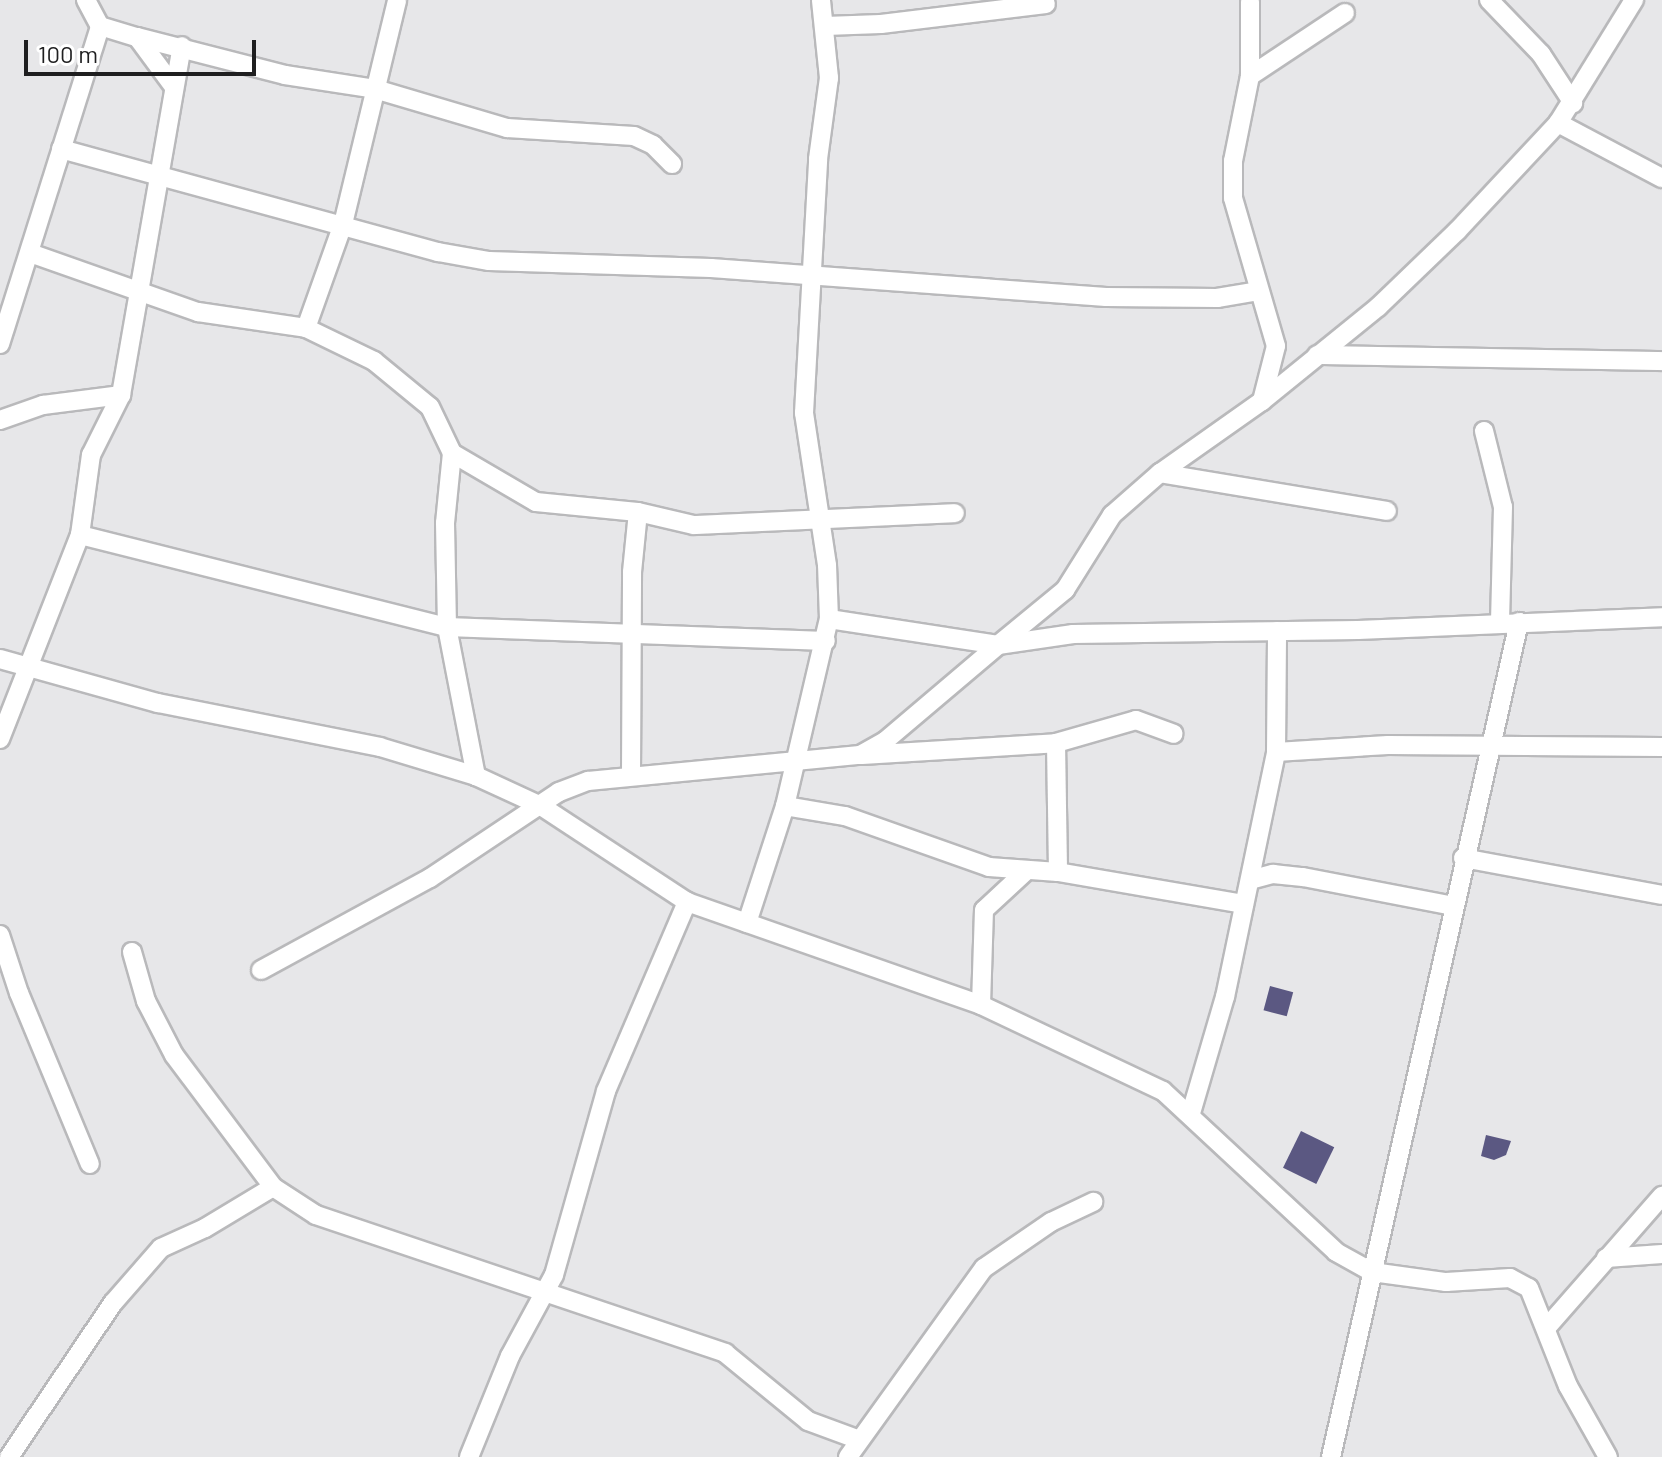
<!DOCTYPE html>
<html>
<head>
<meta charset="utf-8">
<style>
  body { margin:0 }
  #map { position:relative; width:1662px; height:1457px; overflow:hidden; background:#e7e7e9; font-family:Barlow,sans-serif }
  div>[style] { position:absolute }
  .building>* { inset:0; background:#5b5882; transform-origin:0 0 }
  .roads { filter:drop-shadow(2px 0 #b9b9bb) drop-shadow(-2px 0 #b9b9bb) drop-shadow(0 2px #b9b9bb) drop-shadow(0 -2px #b9b9bb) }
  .street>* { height:18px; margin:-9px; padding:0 9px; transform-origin:9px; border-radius:9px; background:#fff }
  span { translate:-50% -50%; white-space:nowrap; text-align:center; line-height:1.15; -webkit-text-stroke:8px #fff; paint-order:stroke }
  .scale { position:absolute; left:24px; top:40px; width:232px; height:36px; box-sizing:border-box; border:4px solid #1f1f20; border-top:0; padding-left:10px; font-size:24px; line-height:28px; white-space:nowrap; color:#1f1f20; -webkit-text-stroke:6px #fff; paint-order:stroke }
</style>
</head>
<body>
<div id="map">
  <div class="building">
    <div style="left:1270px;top:986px;width:24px;height:25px;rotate:15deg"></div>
    <div style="left:1301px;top:1131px;width:37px;height:41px;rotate:26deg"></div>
    <div style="clip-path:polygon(1486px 1135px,1511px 1141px,1506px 1155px,1494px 1160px,1481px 1156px)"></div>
  </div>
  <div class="roads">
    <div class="street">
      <div style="left:86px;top:0;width:30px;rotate:62deg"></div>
      <div style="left:100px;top:26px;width:39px;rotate:17deg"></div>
      <div style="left:137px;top:37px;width:153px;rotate:14.4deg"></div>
      <div style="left:285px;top:75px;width:91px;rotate:8.8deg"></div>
      <div style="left:375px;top:89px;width:138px;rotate:16.5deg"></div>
      <div style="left:507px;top:128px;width:127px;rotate:3.6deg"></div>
      <div style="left:634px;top:136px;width:21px;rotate:25deg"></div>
      <div style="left:653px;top:145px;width:27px;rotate:45deg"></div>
      <div style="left:1489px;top:0;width:75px;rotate:46.1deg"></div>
      <div style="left:1541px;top:54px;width:59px;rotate:56.9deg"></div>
      <div style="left:1250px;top:2px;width:74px;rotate:90deg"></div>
      <div style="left:1250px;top:76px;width:87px;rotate:101.3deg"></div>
      <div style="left:1233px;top:161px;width:37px;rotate:90deg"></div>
      <div style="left:1233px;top:198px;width:154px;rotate:73.8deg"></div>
      <div style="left:1276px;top:346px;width:57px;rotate:104.3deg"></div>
      <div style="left:825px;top:26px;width:56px;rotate:-2deg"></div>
      <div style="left:881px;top:24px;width:166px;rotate:-6.9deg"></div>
      <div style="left:137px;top:37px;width:62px;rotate:53.5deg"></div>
      <div style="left:1250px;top:76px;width:114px;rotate:-33.6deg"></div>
      <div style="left:1558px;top:123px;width:118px;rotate:27.9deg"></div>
      <div style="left:61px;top:149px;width:391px;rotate:15.3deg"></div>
      <div style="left:438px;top:252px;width:52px;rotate:10deg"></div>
      <div style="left:489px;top:261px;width:222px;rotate:1.8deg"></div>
      <div style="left:711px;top:268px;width:396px;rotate:4.2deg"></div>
      <div style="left:1106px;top:297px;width:111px;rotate:0.5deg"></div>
      <div style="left:1217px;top:298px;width:43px;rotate:-9.5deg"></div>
      <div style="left:30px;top:253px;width:178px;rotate:19.4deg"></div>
      <div style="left:198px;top:312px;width:109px;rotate:8.4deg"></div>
      <div style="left:306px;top:328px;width:76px;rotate:25.9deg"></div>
      <div style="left:374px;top:361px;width:72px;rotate:39.4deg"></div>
      <div style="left:430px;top:407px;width:51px;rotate:64.4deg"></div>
      <div style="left:452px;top:453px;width:70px;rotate:95.7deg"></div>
      <div style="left:445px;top:523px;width:104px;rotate:88.9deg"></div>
      <div style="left:447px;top:627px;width:152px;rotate:79deg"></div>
      <div style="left:306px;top:328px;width:110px;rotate:-70.4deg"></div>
      <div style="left:343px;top:224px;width:230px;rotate:-76.4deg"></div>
      <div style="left:0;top:344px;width:333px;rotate:-72.5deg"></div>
      <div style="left:1317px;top:355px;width:345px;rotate:1deg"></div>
      <div style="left:0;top:420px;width:46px;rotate:-19.2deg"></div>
      <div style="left:43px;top:405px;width:79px;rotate:-7.3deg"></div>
      <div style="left:1484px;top:431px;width:78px;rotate:76deg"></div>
      <div style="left:1503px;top:507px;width:115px;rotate:91.5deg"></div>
      <div style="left:452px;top:453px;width:97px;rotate:30.3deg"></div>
      <div style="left:536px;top:502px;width:102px;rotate:5.6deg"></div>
      <div style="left:638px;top:512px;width:57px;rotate:13.1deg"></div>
      <div style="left:694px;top:525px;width:261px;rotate:-2.6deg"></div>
      <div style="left:1160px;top:473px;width:230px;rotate:9.5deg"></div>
      <div style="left:80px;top:535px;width:378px;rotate:14.1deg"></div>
      <div style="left:447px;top:627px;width:379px;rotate:2.1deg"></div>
      <div style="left:829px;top:619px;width:171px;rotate:8.7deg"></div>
      <div style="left:998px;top:645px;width:87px;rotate:-39.4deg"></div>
      <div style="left:1065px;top:590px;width:89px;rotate:-57.9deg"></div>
      <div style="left:1112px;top:515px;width:64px;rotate:-41.2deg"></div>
      <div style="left:1160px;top:473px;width:125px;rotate:-35.2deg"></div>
      <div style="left:1262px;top:401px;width:149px;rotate:-39deg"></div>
      <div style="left:1378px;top:307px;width:110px;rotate:-43.9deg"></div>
      <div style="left:1457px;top:231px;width:148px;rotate:-46.9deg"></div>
      <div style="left:1558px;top:123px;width:145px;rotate:-58.3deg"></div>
      <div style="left:0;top:659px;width:164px;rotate:15.6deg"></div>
      <div style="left:158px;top:703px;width:226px;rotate:11.2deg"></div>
      <div style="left:380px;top:747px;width:100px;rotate:16.8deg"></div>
      <div style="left:476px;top:776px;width:72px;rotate:24.8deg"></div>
      <div style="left:541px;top:806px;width:175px;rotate:33.3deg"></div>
      <div style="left:687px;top:902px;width:312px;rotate:19.3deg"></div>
      <div style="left:981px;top:1005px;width:201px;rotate:25.3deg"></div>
      <div style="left:1163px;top:1091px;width:236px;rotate:42.9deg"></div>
      <div style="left:1336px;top:1252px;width:41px;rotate:29.1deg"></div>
      <div style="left:1372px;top:1272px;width:75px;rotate:7.7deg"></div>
      <div style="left:1446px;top:1282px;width:64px;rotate:-3.6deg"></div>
      <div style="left:1510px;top:1278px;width:21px;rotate:28deg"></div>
      <div style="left:1529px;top:1288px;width:105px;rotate:68.3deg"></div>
      <div style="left:1568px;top:1386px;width:81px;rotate:60.6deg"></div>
      <div style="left:0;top:739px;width:219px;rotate:-68.6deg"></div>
      <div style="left:80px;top:535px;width:81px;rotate:-82.2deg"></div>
      <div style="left:91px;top:455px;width:67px;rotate:-63.4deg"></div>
      <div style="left:121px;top:395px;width:354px;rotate:-80.1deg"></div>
      <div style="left:1056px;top:743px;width:129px;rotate:89.1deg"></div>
      <div style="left:1276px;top:752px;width:112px;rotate:-3.6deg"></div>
      <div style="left:1388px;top:745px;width:274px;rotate:0.4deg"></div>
      <div style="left:862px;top:755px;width:194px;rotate:-3.5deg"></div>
      <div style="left:1056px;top:743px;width:83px;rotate:-16deg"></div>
      <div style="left:1136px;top:720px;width:40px;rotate:20.2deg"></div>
      <div style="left:631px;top:774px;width:202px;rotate:-89.7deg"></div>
      <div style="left:632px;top:572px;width:60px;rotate:-84.3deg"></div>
      <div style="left:785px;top:806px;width:61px;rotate:9.5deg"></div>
      <div style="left:845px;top:816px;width:153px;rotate:19.5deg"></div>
      <div style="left:989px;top:867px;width:69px;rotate:4.1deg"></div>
      <div style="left:1058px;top:872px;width:189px;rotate:9.8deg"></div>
      <div style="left:1463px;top:858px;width:202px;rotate:10.5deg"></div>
      <div style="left:1250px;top:880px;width:24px;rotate:-15deg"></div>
      <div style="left:1273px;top:874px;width:30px;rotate:6deg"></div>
      <div style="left:1303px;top:877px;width:154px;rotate:10.9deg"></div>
      <div style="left:747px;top:923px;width:123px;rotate:-72deg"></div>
      <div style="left:785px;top:806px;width:192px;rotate:-76.8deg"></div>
      <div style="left:829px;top:619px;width:54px;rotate:-92.1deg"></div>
      <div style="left:827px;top:565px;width:154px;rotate:-98.6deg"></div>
      <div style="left:804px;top:413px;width:254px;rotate:-86.8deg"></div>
      <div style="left:818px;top:159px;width:82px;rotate:-82.3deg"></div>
      <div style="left:829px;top:78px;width:78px;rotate:-95.9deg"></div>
      <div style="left:0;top:935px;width:61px;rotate:71.9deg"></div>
      <div style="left:19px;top:993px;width:185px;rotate:67.5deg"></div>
      <div style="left:132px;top:952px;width:51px;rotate:74.1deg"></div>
      <div style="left:146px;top:1001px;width:61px;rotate:62.6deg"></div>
      <div style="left:174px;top:1055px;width:165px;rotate:53.1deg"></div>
      <div style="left:273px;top:1187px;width:51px;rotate:33.1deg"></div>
      <div style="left:316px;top:1215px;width:432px;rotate:18.6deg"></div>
      <div style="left:725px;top:1353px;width:107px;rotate:39.3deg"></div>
      <div style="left:808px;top:1421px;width:52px;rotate:20.2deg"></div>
      <div style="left:261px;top:970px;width:192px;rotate:-28.6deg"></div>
      <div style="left:430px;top:878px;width:155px;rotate:-33.7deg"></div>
      <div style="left:559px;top:792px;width:31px;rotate:-21deg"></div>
      <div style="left:588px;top:781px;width:273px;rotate:-5.5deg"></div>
      <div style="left:860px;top:755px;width:29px;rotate:-29deg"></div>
      <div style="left:885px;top:741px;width:148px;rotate:-40.3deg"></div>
      <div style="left:998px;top:645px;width:76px;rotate:-8.3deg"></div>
      <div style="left:1073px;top:634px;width:285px;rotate:-0.8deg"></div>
      <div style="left:1358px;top:630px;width:304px;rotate:-2.4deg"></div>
      <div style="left:981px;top:1005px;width:95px;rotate:-88.2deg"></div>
      <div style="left:984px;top:910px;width:56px;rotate:-42.8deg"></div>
      <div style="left:1191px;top:1113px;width:121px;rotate:-73.7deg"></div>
      <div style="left:1225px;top:997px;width:250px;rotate:-78.2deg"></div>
      <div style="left:1276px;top:752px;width:121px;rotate:-89.5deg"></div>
      <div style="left:1606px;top:1258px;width:56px;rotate:-4.1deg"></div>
      <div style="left:1548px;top:1326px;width:173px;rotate:-48.8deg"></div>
      <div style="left:9px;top:1457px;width:186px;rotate:-56deg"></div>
      <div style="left:113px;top:1303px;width:73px;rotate:-48.9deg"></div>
      <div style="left:161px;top:1248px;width:48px;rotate:-24.4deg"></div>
      <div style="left:205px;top:1228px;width:79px;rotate:-31.1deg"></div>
      <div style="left:469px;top:1457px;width:109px;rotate:-67.9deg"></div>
      <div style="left:510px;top:1356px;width:92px;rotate:-61.5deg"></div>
      <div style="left:554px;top:1275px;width:191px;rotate:-74.2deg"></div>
      <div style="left:606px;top:1091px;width:206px;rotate:-66.8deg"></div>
      <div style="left:848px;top:1457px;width:233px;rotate:-54.3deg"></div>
      <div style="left:984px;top:1268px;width:81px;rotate:-34.5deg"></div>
      <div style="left:1051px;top:1222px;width:47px;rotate:-25.5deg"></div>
      <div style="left:1331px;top:1457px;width:856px;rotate:-77.31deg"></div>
    </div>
  </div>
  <div class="scale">100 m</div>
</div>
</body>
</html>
